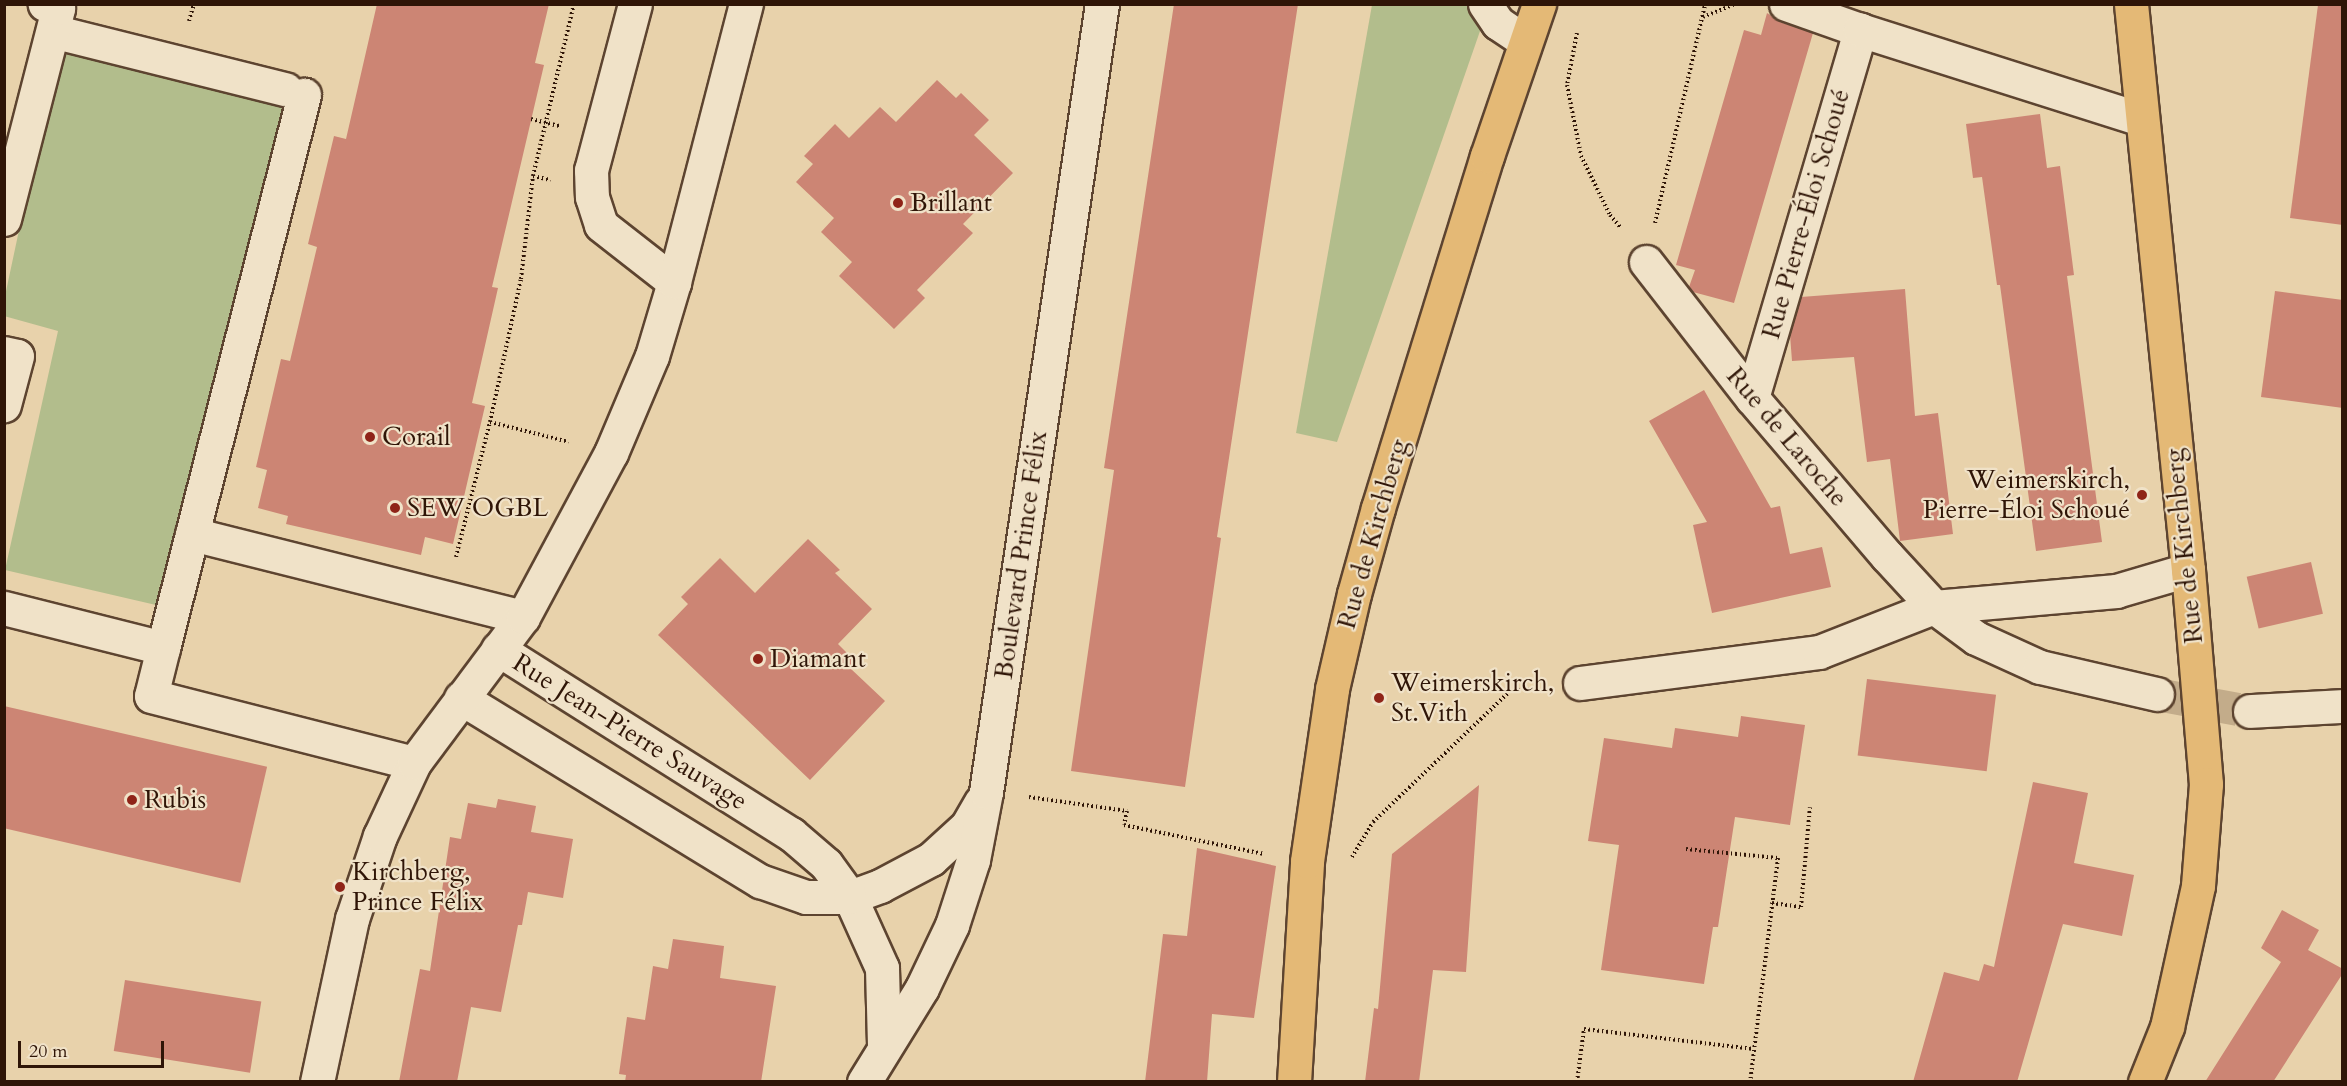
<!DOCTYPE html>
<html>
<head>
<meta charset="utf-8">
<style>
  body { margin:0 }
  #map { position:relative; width:2347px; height:1086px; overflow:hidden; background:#e8d2ab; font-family:Cardo,serif }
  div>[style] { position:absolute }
  .green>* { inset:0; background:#b2bd8c }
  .building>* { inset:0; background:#cc8574; transform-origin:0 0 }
  .minor-tunnel>* { height:33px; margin-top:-16.5px; transform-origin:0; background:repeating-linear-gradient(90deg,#c3ac8a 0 33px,transparent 0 49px) }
  .path>* { height:4px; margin-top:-2px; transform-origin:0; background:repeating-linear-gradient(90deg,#2f1507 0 1.5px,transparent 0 4.5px) }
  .roads { filter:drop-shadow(2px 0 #5d4430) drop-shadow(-2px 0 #5d4430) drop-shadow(0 2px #5d4430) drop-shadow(0 -2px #5d4430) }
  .minor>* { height:33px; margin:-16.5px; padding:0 16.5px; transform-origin:16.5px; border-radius:16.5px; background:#f0e2c8 }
  .major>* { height:33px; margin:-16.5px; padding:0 16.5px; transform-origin:16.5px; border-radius:16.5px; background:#e4b976 }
  .dots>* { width:16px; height:16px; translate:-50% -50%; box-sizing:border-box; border:3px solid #f0e2c8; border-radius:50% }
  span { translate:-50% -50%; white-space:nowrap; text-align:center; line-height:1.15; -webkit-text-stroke:4.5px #f0e2c8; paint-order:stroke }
  .poi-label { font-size:26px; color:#2f1507 }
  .left { translate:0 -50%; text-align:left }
  .right { translate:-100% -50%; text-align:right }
  .street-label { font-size:26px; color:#2f1507 }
  .frame { position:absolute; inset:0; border:6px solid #2f1507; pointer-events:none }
  .scale { position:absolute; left:18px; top:1041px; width:146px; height:27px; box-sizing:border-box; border:3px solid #2f1507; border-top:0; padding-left:8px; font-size:18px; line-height:21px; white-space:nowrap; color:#2f1507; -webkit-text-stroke:4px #f0e2c8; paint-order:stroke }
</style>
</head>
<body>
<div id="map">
  <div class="green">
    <div style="clip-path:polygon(1372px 5px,1485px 5px,1487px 11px,1337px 442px,1296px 433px)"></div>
    <div style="clip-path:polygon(57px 52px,294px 106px,170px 587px,160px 585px,156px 605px,5px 570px,58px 331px,4px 316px,5px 296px)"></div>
  </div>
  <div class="building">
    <div style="clip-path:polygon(377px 4px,549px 4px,535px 63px,544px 65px,492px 287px,498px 288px,472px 403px,485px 406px,453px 544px,425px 537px,421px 555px,286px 524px,288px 516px,258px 508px,267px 470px,256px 467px,281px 359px,290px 361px,317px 247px,308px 244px,334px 136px,346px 139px)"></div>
    <div style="clip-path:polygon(1174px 4px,1298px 4px,1217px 537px,1221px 538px,1185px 787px,1071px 771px,1114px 470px,1104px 468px)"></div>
    <div style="clip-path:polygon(2318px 5px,2343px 6px,2343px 225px,2290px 218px)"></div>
    <div style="clip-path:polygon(1767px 13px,1780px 22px,1813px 33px,1734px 303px,1693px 292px,1689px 287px,1695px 270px,1676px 265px,1744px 30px,1761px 35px)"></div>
    <div style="clip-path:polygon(937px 80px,956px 98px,961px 93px,989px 120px,974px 135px,1013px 173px,963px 224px,973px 233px,917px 290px,925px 298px,894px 329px,839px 276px,852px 262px,821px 232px,834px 218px,796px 182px,813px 164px,804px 156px,835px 124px,849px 138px,880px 107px,896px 122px)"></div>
    <div style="clip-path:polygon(2040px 114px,2047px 168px,2060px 166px,2074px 275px,2067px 276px,2102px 542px,2036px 551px,2000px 285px,1997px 285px,1982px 177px,1973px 178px,1966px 124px)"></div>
    <div style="clip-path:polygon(1905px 289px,1915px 416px,1938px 413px,1953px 534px,1900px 541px,1890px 459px,1867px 462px,1854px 357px,1792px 361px,1790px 335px,1801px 297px)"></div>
    <div style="clip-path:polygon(2275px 291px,2343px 300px,2343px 408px,2261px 397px)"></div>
    <div style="clip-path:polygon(1704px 390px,1771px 508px,1780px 506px,1790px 554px,1822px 547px,1831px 587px,1712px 613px,1693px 525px,1707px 522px,1649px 421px)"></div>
    <div style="clip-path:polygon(808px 539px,840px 570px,835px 573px,872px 609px,838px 644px,856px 662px,850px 668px,885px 701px,810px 780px,658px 635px,688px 604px,681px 597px,720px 558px,755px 593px)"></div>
    <div style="left:2311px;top:562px;width:53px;height:66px;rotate:77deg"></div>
    <div style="left:1867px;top:679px;width:130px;height:77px;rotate:7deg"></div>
    <div style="left:4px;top:706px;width:270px;height:119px;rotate:13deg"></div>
    <div style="clip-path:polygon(1741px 716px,1805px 725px,1790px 825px,1735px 817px,1718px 927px,1713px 927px,1704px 984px,1601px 970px,1619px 845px,1588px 841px,1604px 738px,1672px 748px,1675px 728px,1738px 737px)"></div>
    <div style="clip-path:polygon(2033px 782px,2088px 793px,2074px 863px,2134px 875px,2122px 936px,2063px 924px,2017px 1082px,1913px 1082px,1944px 972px,1979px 981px,1984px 964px,1994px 967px)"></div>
    <div style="clip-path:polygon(1479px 785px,1466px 972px,1433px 970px,1419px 1082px,1365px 1082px,1374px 1008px,1378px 1009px,1392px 854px)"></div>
    <div style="clip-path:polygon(498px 799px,536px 806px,531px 832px,573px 839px,563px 898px,528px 892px,522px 925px,518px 925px,501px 1012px,471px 1007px,457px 1082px,399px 1082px,420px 969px,430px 971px,450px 837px,461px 839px,468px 803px,496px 808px)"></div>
    <div style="clip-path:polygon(1197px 848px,1276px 866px,1254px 1018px,1212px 1014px,1207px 1082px,1145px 1082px,1163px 934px,1187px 936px)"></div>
    <div style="clip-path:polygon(2282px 910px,2319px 930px,2308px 950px,2343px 969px,2343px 973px,2273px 1082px,2205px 1082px,2281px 962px,2261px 948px)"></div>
    <div style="clip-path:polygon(673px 939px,724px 946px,720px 978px,776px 986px,761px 1082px,625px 1082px,626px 1075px,619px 1074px,627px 1017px,645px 1020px,653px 966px,668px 969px)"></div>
    <div style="left:125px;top:980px;width:138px;height:72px;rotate:9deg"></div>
  </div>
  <div class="minor-tunnel">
    <div style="left:2157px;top:694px;width:95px;rotate:10.4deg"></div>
  </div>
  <div class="path">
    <div style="left:1703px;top:17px;width:35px;rotate:-22deg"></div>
    <div style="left:189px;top:21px;width:18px;rotate:-74deg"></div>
    <div style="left:1577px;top:33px;width:53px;rotate:100.9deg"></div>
    <div style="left:1567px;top:85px;width:72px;rotate:78.8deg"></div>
    <div style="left:1581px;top:156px;width:66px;rotate:63.8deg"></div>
    <div style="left:1610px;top:215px;width:17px;rotate:50deg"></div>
    <div style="left:531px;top:119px;width:29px;rotate:14deg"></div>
    <div style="left:533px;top:176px;width:18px;rotate:13deg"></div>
    <div style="left:1655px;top:223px;width:225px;rotate:-77.1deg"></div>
    <div style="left:490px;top:422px;width:146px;rotate:-77.8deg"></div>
    <div style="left:521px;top:279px;width:104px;rotate:-83.4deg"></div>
    <div style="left:533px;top:176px;width:177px;rotate:-76.6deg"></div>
    <div style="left:456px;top:557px;width:139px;rotate:-75.9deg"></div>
    <div style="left:490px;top:422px;width:81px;rotate:14.2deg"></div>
    <div style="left:1029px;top:797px;width:99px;rotate:8.1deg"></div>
    <div style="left:1127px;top:811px;width:14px;rotate:102deg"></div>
    <div style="left:1124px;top:825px;width:143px;rotate:11.7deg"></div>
    <div style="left:1686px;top:849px;width:92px;rotate:5.6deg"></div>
    <div style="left:1778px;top:858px;width:226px;rotate:97.1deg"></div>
    <div style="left:1352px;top:857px;width:41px;rotate:-59deg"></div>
    <div style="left:1373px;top:822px;width:190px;rotate:-43.7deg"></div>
    <div style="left:1510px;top:691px;width:29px;rotate:-6deg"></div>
    <div style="left:1772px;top:903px;width:29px;rotate:8deg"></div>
    <div style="left:1801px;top:907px;width:100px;rotate:-84.9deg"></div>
    <div style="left:1577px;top:1082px;width:53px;rotate:-82.5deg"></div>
    <div style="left:1584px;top:1029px;width:171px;rotate:6.7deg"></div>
  </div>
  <div class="roads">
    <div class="minor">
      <div style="left:635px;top:4px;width:172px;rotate:104.8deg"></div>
      <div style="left:591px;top:170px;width:27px;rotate:88deg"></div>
      <div style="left:592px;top:197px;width:29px;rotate:72deg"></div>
      <div style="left:601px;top:225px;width:93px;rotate:38deg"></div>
      <div style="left:1485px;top:4px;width:23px;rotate:56deg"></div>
      <div style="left:1498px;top:23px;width:32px;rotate:34deg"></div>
      <div style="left:1786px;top:4px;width:78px;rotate:19.4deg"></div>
      <div style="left:68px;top:35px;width:224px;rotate:14deg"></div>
      <div style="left:4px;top:219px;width:218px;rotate:-75.6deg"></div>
      <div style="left:58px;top:8px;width:14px;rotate:-163deg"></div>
      <div style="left:1646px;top:262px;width:172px;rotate:52.1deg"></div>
      <div style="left:1752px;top:398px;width:208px;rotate:49.5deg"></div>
      <div style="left:1887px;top:556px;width:69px;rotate:47.3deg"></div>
      <div style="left:1934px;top:607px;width:52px;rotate:36.4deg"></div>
      <div style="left:1976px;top:638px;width:70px;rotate:24.4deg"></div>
      <div style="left:2040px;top:667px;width:120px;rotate:13deg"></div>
      <div style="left:4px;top:353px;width:13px;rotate:13deg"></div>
      <div style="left:17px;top:356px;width:51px;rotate:104.9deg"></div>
      <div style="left:1752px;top:398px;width:384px;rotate:-73.6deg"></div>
      <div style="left:1860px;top:30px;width:294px;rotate:17.6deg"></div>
      <div style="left:192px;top:534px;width:341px;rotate:14.1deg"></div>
      <div style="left:4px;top:608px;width:164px;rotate:14.1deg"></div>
      <div style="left:163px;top:648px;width:571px;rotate:-75.7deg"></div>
      <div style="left:163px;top:648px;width:49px;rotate:104deg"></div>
      <div style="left:151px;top:696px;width:271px;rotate:14.3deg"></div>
      <div style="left:498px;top:649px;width:347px;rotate:32.3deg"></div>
      <div style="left:791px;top:834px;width:46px;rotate:40.6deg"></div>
      <div style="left:826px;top:864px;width:41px;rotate:54deg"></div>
      <div style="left:850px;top:897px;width:78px;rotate:65.7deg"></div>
      <div style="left:882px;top:968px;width:78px;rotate:88.5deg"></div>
      <div style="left:1580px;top:683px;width:241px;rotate:-7.4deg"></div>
      <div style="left:1819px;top:652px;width:123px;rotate:-21.4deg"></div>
      <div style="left:1934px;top:607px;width:183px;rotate:-5deg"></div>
      <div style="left:2116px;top:591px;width:75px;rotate:-16.3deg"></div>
      <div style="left:461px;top:698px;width:351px;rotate:31.5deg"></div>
      <div style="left:760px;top:881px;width:49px;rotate:19.2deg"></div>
      <div style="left:806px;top:897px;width:44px"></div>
      <div style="left:850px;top:897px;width:32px;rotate:-20deg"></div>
      <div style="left:880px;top:886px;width:58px;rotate:-27.9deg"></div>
      <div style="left:931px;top:859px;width:49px;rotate:-42.5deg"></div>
      <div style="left:967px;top:826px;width:28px;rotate:-60deg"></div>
      <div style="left:2250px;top:711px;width:92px;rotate:-3.1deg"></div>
      <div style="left:317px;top:1082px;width:167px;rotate:-77.9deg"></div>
      <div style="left:352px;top:919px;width:88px;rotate:-71.4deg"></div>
      <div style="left:380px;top:836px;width:81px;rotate:-65deg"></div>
      <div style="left:414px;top:763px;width:182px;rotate:-53.3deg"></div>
      <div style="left:523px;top:617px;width:186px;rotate:-61.8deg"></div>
      <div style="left:611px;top:453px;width:105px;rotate:-67.1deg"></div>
      <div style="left:652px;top:356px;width:77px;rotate:-73.4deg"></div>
      <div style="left:674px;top:282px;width:287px;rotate:-75.5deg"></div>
      <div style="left:864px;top:1082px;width:110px;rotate:-58.3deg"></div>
      <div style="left:922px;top:988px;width:70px;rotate:-64.5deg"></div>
      <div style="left:952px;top:925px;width:68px;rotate:-72.1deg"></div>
      <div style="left:973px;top:860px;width:69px;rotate:-79.2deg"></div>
      <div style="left:986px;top:792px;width:796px;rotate:-81.63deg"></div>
    </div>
    <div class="major">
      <div style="left:2131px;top:4px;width:569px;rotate:84.25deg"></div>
      <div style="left:2188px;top:570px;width:215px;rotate:85.2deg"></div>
      <div style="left:2206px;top:784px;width:102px;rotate:94.5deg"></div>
      <div style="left:2198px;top:886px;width:144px;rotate:102.4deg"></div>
      <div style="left:2167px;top:1027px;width:59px;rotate:111.8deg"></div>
      <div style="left:1294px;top:1082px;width:221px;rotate:-86.6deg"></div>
      <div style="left:1307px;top:861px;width:174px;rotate:-81.7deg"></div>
      <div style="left:1332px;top:689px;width:98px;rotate:-77deg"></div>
      <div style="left:1354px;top:594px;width:89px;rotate:-74.4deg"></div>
      <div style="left:1378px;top:508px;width:368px;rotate:-72.8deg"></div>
      <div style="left:1487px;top:156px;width:161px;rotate:-71.1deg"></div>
    </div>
  </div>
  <div class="dots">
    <div style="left:898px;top:203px;background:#8f2418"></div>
    <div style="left:370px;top:437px;background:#8f2418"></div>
    <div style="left:2142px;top:495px;background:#8f2418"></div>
    <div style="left:395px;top:508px;background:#8f2418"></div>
    <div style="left:758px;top:659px;background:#8f2418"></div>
    <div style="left:1379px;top:698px;background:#8f2418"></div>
    <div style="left:132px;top:800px;background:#8f2418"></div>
    <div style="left:340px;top:887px;background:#8f2418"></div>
  </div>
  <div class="poi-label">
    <span class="left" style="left:910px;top:203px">Brillant</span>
    <span class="left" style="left:382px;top:437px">Corail</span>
    <span class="right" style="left:2130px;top:495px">Weimerskirch,<br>Pierre-Éloi Schoué</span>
    <span class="left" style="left:407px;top:508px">SEW OGBL</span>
    <span class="left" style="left:770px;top:659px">Diamant</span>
    <span class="left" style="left:1391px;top:698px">Weimerskirch,<br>St.Vith</span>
    <span class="left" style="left:144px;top:800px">Rubis</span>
    <span class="left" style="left:352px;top:887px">Kirchberg,<br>Prince Félix</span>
  </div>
  <div class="street-label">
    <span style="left:1806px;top:214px;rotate:-74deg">Rue Pierre-Éloi Schoué</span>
    <span style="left:1787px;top:437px;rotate:50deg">Rue de Laroche</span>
    <span style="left:1373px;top:534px;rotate:-74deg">Rue de Kirchberg</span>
    <span style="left:2184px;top:546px;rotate:-96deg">Rue de Kirchberg</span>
    <span style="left:1021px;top:555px;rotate:-82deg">Boulevard Prince Félix</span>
    <span style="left:630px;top:732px;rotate:32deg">Rue Jean-Pierre Sauvage</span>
  </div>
  <div class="frame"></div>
  <div class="scale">20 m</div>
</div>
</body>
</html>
